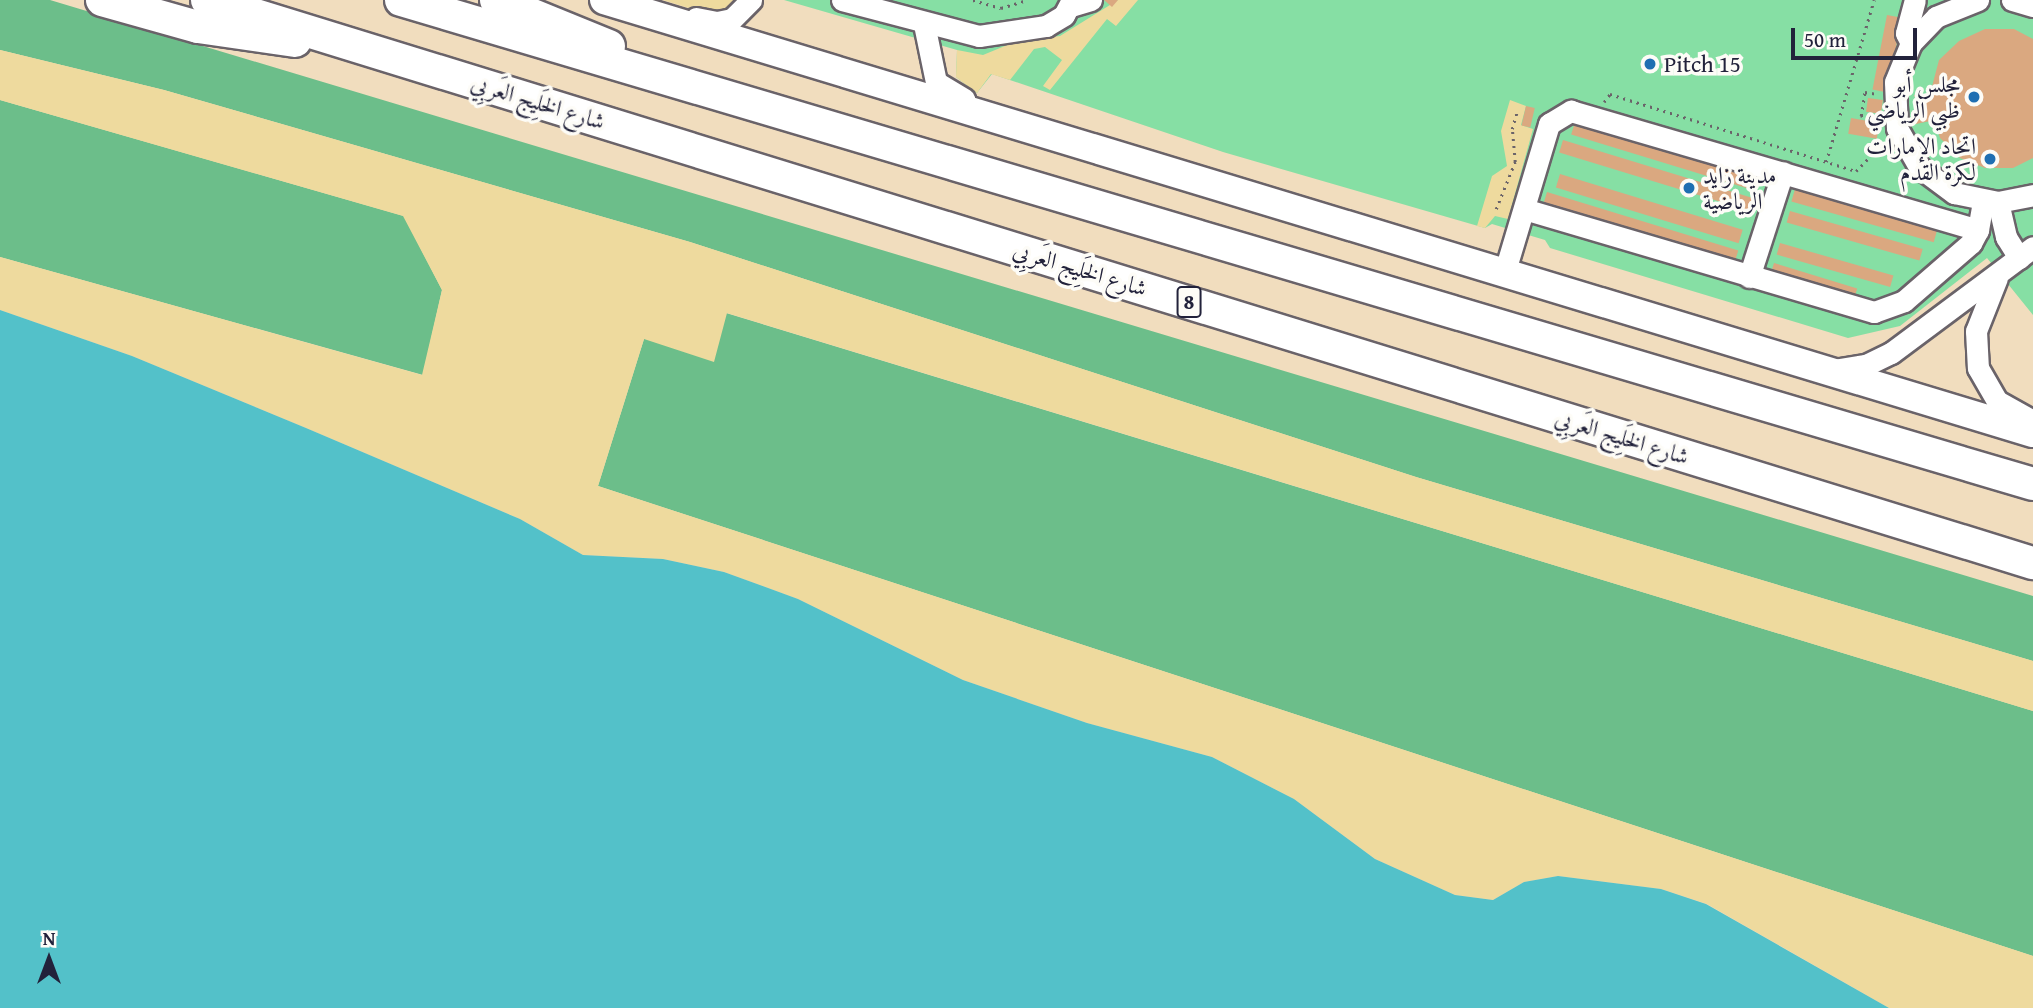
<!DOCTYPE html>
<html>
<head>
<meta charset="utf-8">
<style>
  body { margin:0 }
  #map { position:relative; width:2033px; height:1008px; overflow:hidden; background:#f1ddbe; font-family:"Gentium Book Plus",Amiri,serif }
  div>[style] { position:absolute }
  .green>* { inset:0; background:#86dfa4 }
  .forest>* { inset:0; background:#6cbe8a }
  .sand>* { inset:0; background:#eeda9e }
  .water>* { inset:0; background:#53c1c9 }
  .building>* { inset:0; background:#daa880; transform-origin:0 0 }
  .path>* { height:2.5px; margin-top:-1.25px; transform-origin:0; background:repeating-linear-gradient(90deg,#6a6369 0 2px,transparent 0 7px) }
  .roads { filter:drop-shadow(2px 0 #6a6369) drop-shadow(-2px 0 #6a6369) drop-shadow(0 2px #6a6369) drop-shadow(0 -2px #6a6369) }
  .minor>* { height:21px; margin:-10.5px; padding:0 10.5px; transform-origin:10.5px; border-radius:10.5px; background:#fff }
  .major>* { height:28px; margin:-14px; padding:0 14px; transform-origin:14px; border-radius:14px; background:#fff }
  .highway>* { height:32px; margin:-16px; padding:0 16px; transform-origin:16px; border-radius:16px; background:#fff }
  .dots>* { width:19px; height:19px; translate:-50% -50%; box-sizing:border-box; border:4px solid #fdfcf7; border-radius:50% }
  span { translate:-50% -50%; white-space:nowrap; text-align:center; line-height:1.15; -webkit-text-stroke:7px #fdfcf7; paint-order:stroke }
  .shield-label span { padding:2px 5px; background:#fdfcf7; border:2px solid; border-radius:5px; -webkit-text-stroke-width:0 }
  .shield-label { font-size:21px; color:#22223b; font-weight:700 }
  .poi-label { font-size:23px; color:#22223b }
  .left { translate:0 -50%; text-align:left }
  .right { translate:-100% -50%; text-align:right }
  .street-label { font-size:23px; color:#22223b }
  .north { position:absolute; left:14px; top:924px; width:70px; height:70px; -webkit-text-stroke:5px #fdfcf7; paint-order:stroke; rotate:0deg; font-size:19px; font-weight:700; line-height:28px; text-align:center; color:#22223b }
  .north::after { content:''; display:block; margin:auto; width:24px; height:32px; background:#22223b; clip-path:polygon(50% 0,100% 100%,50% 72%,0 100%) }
  .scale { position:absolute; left:1791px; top:28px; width:126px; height:32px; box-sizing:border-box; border:4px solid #22223b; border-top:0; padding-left:9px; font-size:21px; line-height:24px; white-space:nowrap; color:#22223b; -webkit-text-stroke:5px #fdfcf7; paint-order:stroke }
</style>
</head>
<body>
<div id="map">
  <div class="green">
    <div style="clip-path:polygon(784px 0,2033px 0,2033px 315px,1987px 258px,1900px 326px,1848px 338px,1550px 248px,1545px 240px,1492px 224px,1485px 228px,1223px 152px,992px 74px,977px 93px,956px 77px,957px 50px)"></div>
  </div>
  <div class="forest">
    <div style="clip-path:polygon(0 0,50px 0,2033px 596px,2033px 661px,1416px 477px,690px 242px,164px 90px,0 50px)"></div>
    <div style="clip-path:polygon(0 100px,404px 216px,442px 290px,423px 375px,0 257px)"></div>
    <div style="clip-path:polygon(726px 313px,2033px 711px,2033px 956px,598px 486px,644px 339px)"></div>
  </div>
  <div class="sand">
    <div style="clip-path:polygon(663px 0,739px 0,726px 10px,705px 13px)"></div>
    <div style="clip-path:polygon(1118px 0,1138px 0,1116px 26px,1107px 19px,1050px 90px,1043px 86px,1062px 60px,1045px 47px,1034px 49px,1010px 80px,991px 74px,977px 93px,956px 77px,957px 50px,983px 55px,1017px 41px,1060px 36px)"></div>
    <div style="clip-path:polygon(0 50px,164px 90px,690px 242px,1416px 477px,2033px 661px,2033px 711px,727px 313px,714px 362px,644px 339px,598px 486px,2033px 956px,2033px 1008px,1889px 1008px,1707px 904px,1661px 889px,1558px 876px,1524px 882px,1493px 900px,1455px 895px,1375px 859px,1294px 799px,1212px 757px,1087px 723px,963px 680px,798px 599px,724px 572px,663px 559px,583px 555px,520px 519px,306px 428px,132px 356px,0 310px,0 257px,422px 375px,442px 290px,403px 216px,0 100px)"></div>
    <div style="clip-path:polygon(1510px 100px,1526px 106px,1521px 125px,1533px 129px,1508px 219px,1495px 216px,1485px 228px,1477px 226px,1492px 176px,1507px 166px,1501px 131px)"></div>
  </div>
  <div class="water">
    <div style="clip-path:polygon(0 310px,132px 356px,306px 428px,520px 519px,583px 555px,663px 559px,724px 572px,798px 599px,963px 680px,1087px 723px,1212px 757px,1294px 799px,1375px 859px,1455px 895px,1493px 900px,1524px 882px,1558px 876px,1661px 889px,1706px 904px,1889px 1008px,0 1008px)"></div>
  </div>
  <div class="building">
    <div style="clip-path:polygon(1104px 0,1118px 0,1112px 7px)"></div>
    <div style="left:1887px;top:15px;width:15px;height:76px;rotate:11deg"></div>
    <div style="clip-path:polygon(1985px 29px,2014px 29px,2033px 39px,2033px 158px,2013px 168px,1985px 168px,1960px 158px,1940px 138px,1935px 120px,1916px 124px,1915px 110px,1920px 109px,1914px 95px,1930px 94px,1939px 60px,1959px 41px)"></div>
    <div style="left:1868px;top:98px;width:15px;height:14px;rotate:8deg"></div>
    <div style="left:1526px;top:106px;width:9px;height:20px;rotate:13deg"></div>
    <div style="left:1851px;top:118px;width:29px;height:16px;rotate:10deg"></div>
    <div style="left:1575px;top:122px;width:190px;height:13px;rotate:17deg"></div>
    <div style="left:1563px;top:140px;width:201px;height:13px;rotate:17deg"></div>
    <div style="left:1560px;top:174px;width:191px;height:14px;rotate:17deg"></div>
    <div style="left:1795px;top:189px;width:148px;height:13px;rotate:16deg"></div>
    <div style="left:1547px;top:192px;width:200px;height:13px;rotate:17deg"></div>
    <div style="left:1790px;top:211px;width:138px;height:12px;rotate:16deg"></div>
    <div style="left:1780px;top:243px;width:118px;height:12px;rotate:16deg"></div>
    <div style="left:1774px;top:263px;width:87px;height:9px;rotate:17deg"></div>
  </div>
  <div class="path">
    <div style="left:973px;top:0;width:29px;rotate:16deg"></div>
    <div style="left:1001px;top:8px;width:27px;rotate:-17deg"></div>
    <div style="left:1604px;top:102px;width:10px;rotate:-53deg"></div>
    <div style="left:1610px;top:94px;width:258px;rotate:17.4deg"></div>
    <div style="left:1876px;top:120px;width:16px;rotate:-165deg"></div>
    <div style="left:1861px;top:116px;width:24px;rotate:-81deg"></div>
    <div style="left:1865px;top:92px;width:12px;rotate:9deg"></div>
    <div style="left:1826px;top:162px;width:169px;rotate:-73.5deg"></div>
    <div style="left:1856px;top:171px;width:39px;rotate:-46deg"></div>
    <div style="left:1496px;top:209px;width:51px;rotate:-68deg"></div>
    <div style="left:1515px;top:162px;width:33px;rotate:-95deg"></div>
    <div style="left:1512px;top:129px;width:19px;rotate:-74deg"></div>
  </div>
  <div class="roads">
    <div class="minor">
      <div style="left:842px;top:0;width:142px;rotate:14.7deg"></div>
      <div style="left:979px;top:36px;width:68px;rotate:-8.5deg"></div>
      <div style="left:1046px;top:26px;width:21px;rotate:-31deg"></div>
      <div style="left:1064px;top:15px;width:17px;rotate:-62deg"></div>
      <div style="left:1978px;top:0;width:45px;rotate:158deg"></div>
      <div style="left:1936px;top:17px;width:36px;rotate:134deg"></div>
      <div style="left:1911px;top:43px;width:42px;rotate:112.3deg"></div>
      <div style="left:1895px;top:82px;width:46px;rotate:87.5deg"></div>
      <div style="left:1897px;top:128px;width:45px;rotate:60.6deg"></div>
      <div style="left:1919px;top:167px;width:44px;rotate:36.6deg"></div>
      <div style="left:1954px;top:193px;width:45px;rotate:11.6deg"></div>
      <div style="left:1998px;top:202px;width:36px;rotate:-11deg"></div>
      <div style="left:2012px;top:0;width:22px;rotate:16deg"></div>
      <div style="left:1071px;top:6px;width:21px;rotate:-17deg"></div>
      <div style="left:696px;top:18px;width:21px;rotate:11deg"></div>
      <div style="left:717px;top:22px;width:15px;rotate:-11deg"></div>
      <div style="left:732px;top:19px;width:27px;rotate:-45deg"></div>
      <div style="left:924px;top:24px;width:59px;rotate:78.3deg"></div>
      <div style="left:936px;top:82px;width:33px;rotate:31deg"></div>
      <div style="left:1911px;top:43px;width:11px;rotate:-117deg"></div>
      <div style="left:1906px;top:33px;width:34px;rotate:-75deg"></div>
      <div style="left:1998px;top:202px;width:36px;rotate:77deg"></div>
      <div style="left:2006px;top:237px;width:25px;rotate:58deg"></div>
      <div style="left:1524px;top:209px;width:365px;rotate:16.4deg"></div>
      <div style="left:1874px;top:312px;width:32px;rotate:-20deg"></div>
      <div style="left:1904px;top:301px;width:89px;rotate:-40.9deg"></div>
      <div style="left:1971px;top:243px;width:15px;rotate:-62deg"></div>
      <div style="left:1978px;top:230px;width:29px;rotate:-80deg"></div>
      <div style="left:1504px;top:274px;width:157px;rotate:-73.3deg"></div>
      <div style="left:1549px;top:124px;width:26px;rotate:-31deg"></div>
      <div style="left:1571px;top:111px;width:424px;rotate:16.3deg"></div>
      <div style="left:1749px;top:277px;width:110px;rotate:-72.1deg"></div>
      <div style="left:1997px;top:278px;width:57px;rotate:111.6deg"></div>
      <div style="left:1976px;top:331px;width:37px;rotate:87deg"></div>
      <div style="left:1978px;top:368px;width:38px;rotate:60deg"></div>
      <div style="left:1997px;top:401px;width:41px;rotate:29.1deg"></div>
      <div style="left:1833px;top:370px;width:33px;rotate:-9deg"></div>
      <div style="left:1866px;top:365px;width:28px;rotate:-26deg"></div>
      <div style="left:1891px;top:353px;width:177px;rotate:-36.7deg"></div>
    </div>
    <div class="major">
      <div style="left:604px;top:0;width:1493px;rotate:16.86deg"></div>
    </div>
    <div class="highway">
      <div style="left:102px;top:0;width:100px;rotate:15.7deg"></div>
      <div style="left:198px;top:27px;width:98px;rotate:8.2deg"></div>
      <div style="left:207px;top:0;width:1911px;rotate:17.14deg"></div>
      <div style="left:401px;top:0;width:1702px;rotate:16.52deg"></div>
      <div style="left:496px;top:0;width:122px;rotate:22.2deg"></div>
    </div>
  </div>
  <div class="dots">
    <div style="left:1650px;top:64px;background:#1f6fb2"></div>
    <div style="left:1974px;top:97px;background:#1f6fb2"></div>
    <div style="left:1990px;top:159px;background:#1f6fb2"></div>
    <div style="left:1689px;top:188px;background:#1f6fb2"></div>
  </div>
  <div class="shield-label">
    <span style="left:1189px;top:302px">8</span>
  </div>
  <div class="poi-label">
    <span class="left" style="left:1664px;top:64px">Pitch 15</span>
    <span class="right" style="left:1960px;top:97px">مجلس أبو<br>ظبي الرياضي</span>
    <span class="right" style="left:1976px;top:159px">اتحاد الإمارات<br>لكرة القدم</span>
    <span class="left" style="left:1703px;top:188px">مدينة زايد<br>الرياضية</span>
  </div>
  <div class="street-label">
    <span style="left:538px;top:102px;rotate:17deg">شارع الخَلِيج العَربِي</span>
    <span style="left:1080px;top:269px;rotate:17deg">شارع الخَلِيج العَربِي</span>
    <span style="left:1622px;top:437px;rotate:17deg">شارع الخَلِيج العَربِي</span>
  </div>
  <div class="north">N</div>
  <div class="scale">50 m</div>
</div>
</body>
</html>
